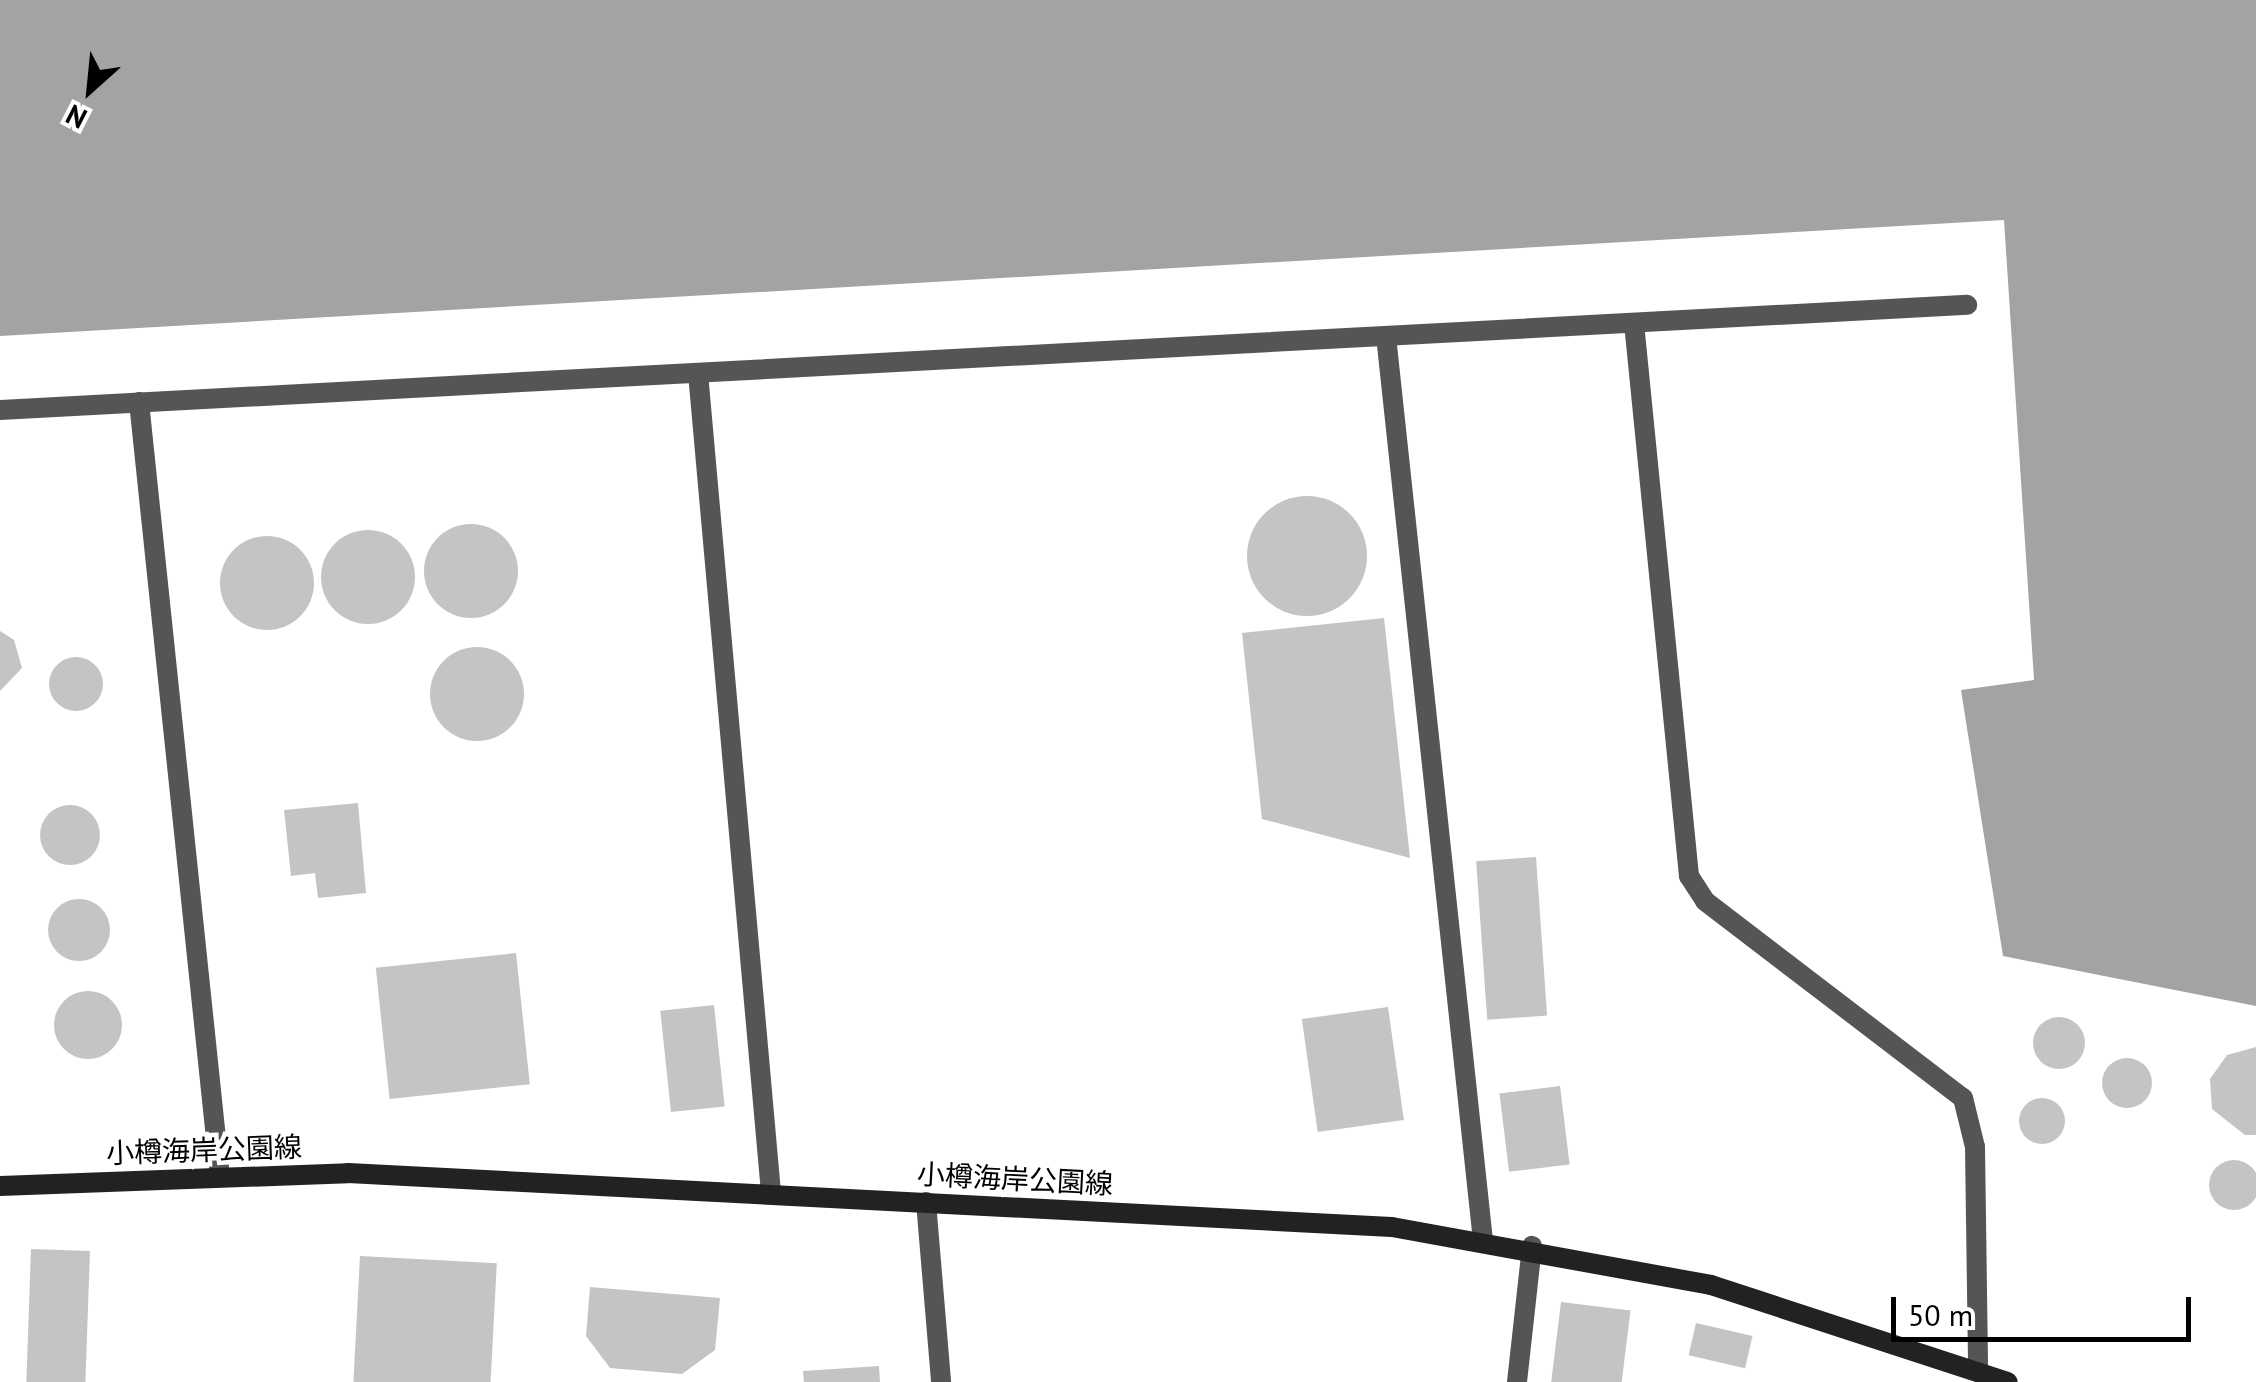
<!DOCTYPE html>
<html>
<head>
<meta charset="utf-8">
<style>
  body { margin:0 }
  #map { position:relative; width:2256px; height:1382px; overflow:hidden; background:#fff; font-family:"PT Sans","Noto Sans JP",sans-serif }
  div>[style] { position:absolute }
  .water>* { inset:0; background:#a3a3a3 }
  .building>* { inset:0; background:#c4c4c4; transform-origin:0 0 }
  .round { border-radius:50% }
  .service>* { height:20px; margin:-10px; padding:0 10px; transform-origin:10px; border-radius:10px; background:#555 }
  .minor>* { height:20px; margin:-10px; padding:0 10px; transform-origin:10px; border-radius:10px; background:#555 }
  .secondary>* { height:20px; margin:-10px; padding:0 10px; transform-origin:10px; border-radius:10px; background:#222 }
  span { translate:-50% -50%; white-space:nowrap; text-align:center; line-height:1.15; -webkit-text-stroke:9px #fff; paint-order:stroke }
  .street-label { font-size:28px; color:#000 }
  .north { position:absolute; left:40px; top:40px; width:100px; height:100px; -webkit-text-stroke:8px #fff; paint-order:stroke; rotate:207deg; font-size:28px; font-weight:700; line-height:40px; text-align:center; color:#000 }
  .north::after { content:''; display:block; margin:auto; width:35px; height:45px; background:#000; clip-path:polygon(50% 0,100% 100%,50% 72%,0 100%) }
  .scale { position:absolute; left:1891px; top:1297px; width:300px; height:45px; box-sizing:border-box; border:5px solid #000; border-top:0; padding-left:12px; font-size:30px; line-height:35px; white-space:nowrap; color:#000; -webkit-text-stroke:8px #fff; paint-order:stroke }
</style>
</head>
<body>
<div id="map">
  <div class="water">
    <div style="clip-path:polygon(0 0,2256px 0,2256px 1006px,2003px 956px,1961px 690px,2034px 680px,2004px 220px,0 336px)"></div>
  </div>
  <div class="building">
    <div class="round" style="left:1247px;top:496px;width:120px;height:120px"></div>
    <div class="round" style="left:424px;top:524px;width:94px;height:94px"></div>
    <div class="round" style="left:321px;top:530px;width:94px;height:94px"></div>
    <div class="round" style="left:220px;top:536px;width:94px;height:94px"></div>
    <div style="clip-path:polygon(1384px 618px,1410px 858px,1262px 819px,1242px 633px)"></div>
    <div style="clip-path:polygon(0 631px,14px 640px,22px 668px,0 691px)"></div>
    <div class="round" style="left:430px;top:647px;width:94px;height:94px"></div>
    <div class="round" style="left:49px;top:657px;width:54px;height:54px"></div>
    <div style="clip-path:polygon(358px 803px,366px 893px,318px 898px,315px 873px,291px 876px,284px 810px)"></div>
    <div class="round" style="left:40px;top:805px;width:60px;height:60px"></div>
    <div style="left:1536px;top:857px;width:159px;height:60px;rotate:86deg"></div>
    <div class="round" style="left:48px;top:899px;width:62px;height:62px"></div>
    <div style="left:516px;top:953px;width:132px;height:141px;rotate:84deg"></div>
    <div class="round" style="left:54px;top:991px;width:68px;height:68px"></div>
    <div style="left:714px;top:1005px;width:102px;height:54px;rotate:84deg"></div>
    <div style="left:1388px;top:1007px;width:114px;height:87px;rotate:82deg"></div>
    <div class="round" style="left:2033px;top:1017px;width:52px;height:52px"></div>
    <div style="clip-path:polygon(2256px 1047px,2256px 1135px,2245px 1135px,2212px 1109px,2210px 1079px,2227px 1055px)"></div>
    <div class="round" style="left:2102px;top:1058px;width:50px;height:50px"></div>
    <div style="left:1560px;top:1086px;width:79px;height:61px;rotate:83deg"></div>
    <div class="round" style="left:2019px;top:1098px;width:46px;height:46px"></div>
    <div class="round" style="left:2209px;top:1160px;width:50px;height:50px"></div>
    <div style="left:31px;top:1249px;width:59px;height:133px;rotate:2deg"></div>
    <div style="left:360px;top:1256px;width:137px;height:126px;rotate:3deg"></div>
    <div style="clip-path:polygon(590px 1287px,720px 1298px,715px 1350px,682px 1374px,610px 1368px,586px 1336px)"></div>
    <div style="left:1561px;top:1302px;width:70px;height:81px;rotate:7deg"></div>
    <div style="left:1696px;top:1323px;width:58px;height:33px;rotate:13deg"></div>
    <div style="clip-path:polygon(879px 1366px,880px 1382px,804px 1382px,803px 1371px)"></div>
  </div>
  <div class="service">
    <div style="left:0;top:410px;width:1970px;rotate:-3.06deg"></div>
  </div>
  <div class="minor">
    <div style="left:1634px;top:323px;width:556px;rotate:84.32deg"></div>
    <div style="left:1689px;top:876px;width:30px;rotate:57deg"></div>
    <div style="left:1705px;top:901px;width:325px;rotate:37.4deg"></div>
    <div style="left:1963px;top:1098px;width:50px;rotate:76.2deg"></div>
    <div style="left:1975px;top:1147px;width:224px;rotate:89.2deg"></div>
    <div style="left:1386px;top:336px;width:909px;rotate:83.88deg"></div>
    <div style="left:698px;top:373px;width:822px;rotate:84.91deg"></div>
    <div style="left:139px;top:402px;width:778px;rotate:84.03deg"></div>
    <div style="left:926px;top:1202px;width:181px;rotate:85.2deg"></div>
    <div style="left:1517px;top:1382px;width:137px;rotate:-83.7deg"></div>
  </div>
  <div class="secondary">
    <div style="left:0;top:1186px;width:348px;rotate:-2.1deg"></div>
    <div style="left:348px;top:1173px;width:1045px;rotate:2.96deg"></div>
    <div style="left:1392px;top:1227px;width:324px;rotate:10.3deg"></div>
    <div style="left:1711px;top:1285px;width:312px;rotate:18.1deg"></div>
  </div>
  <div class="street-label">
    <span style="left:204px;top:1150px;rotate:-2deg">小樽海岸公園線</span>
    <span style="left:1015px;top:1179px;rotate:3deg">小樽海岸公園線</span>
  </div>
  <div class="north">N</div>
  <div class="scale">50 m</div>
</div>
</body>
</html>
